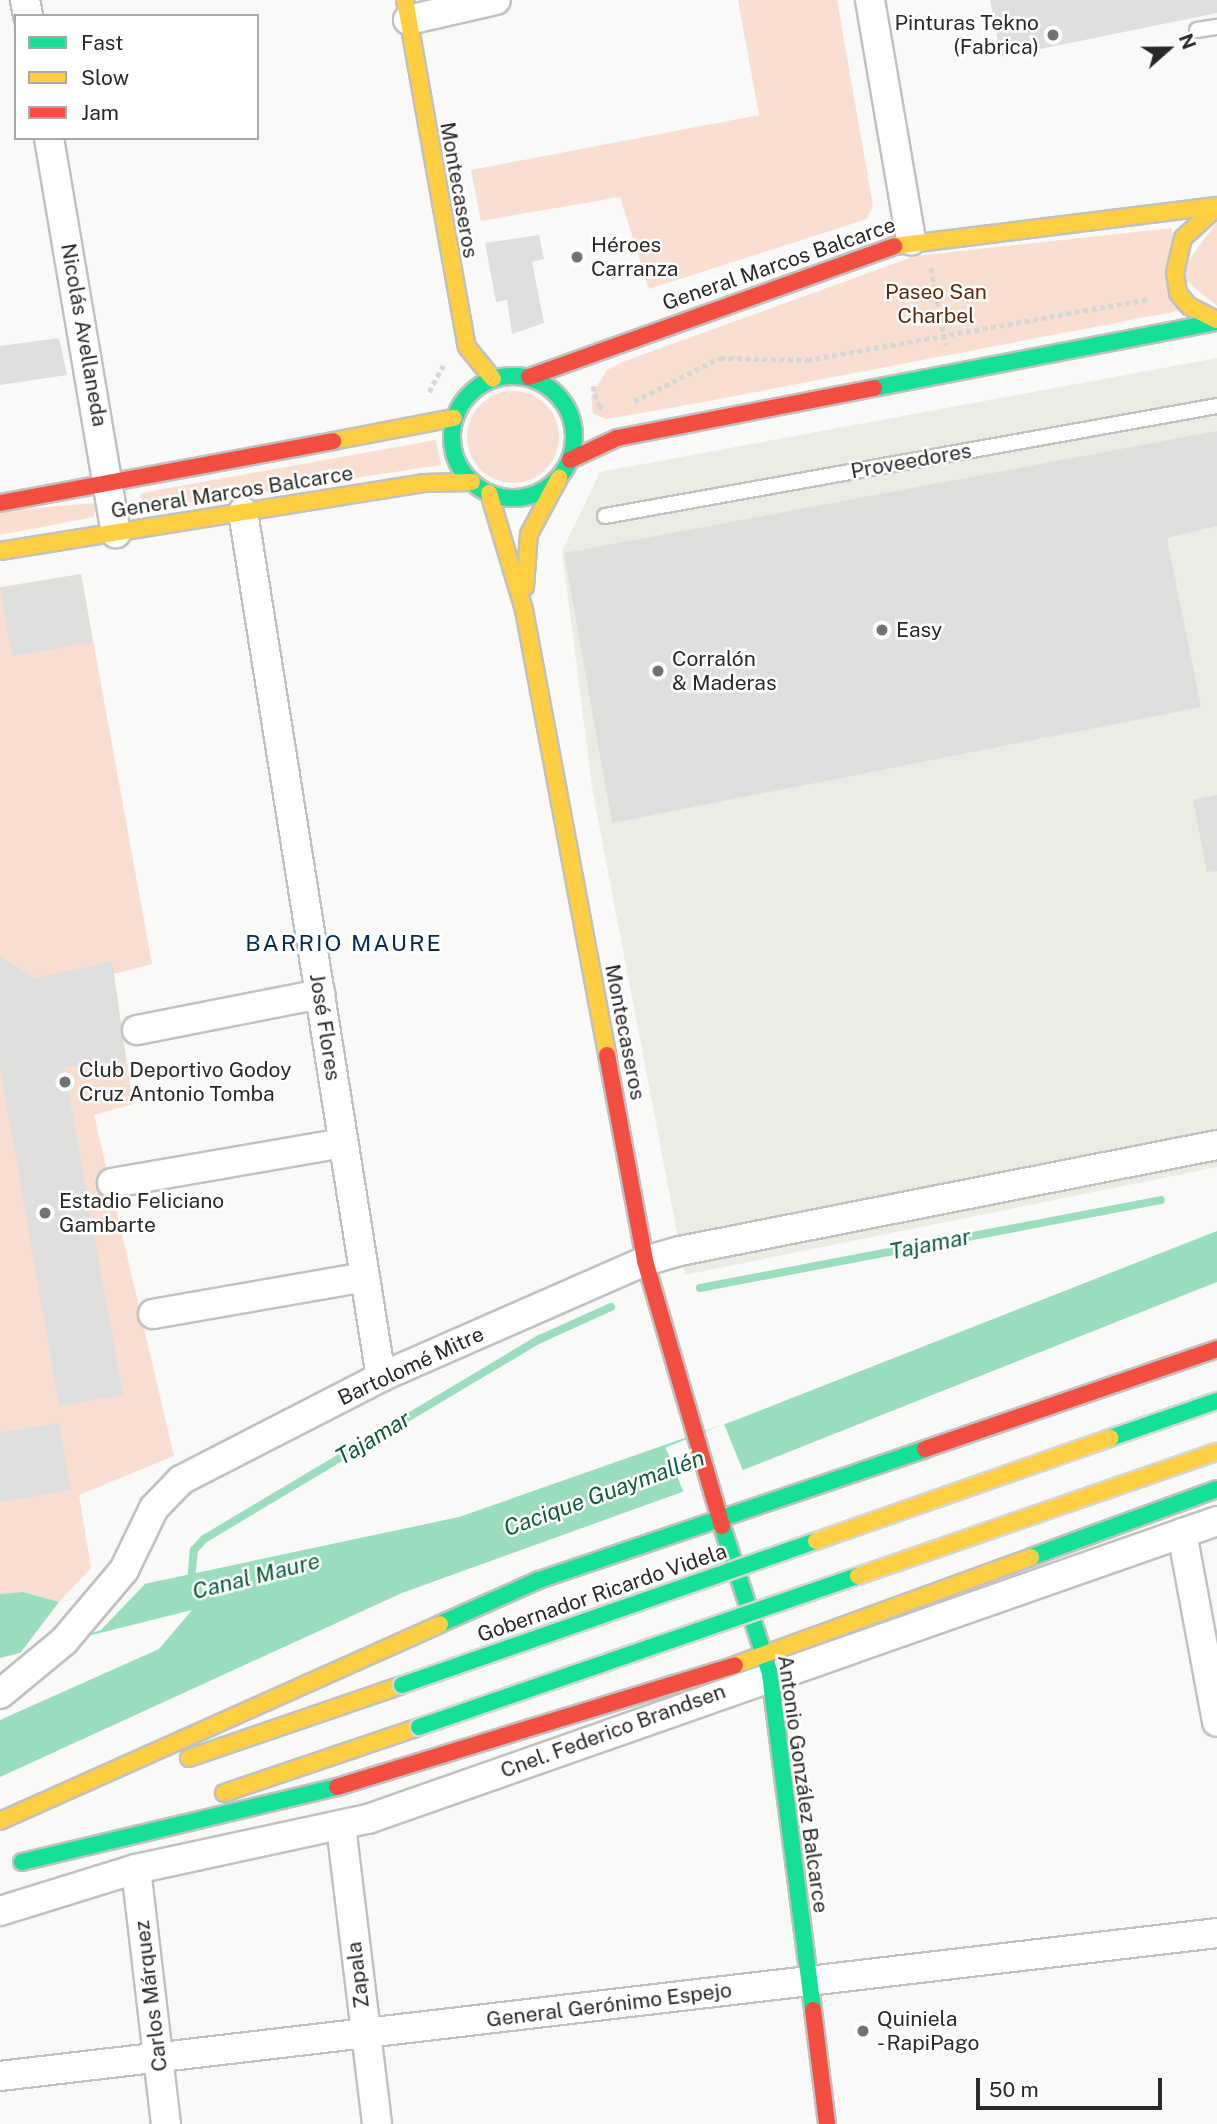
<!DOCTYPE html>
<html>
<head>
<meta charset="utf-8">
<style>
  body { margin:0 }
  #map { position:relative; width:1217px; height:2124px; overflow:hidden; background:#f9f9f7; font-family:"Public Sans",sans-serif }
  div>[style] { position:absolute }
  .built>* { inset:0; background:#ecece4 }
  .green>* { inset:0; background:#f8dfd2 }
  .round { border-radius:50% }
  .water>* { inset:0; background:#9adebe }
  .pier>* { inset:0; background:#f9f9f7; transform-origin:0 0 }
  .stream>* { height:8px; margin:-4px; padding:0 4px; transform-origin:4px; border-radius:4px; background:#9adebe }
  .building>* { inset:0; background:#dfe0de; transform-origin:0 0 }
  .path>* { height:4.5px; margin-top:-2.25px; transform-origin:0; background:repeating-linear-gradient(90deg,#d7d7d6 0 5px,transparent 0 8.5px) }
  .roads { filter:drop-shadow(2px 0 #c1c1bf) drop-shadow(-2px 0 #c1c1bf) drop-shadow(0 2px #c1c1bf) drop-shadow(0 -2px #c1c1bf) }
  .lane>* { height:14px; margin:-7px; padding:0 7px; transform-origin:7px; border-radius:7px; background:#fefefe }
  .street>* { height:28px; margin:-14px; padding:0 14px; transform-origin:14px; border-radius:14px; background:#fefefe }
  .fast>* { height:16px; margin:-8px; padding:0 8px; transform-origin:8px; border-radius:8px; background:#16e098 }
  .fast>.ring { margin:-8px; padding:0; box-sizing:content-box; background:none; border:16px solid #16e098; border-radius:50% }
  .slow>* { height:16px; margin:-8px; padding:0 8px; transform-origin:8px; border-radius:8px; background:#ffcf43 }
  .jam>* { height:16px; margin:-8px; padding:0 8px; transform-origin:8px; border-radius:8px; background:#f24e42 }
  .bridges { filter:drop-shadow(2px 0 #d6d6d5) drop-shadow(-2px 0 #d6d6d5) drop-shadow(0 2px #d6d6d5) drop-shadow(0 -2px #d6d6d5) }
  .fast-bridge>* { height:16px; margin:-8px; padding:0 8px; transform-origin:8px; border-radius:8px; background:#16e098 }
  .slow-bridge>* { height:16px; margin:-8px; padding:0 8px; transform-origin:8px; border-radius:8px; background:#ffcf43 }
  .dots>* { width:19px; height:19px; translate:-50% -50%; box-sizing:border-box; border:4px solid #fffffe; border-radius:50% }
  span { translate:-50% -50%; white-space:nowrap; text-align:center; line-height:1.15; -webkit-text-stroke:5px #fffffe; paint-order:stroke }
  .poi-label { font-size:21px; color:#292928 }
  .right { translate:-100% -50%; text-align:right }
  .left { translate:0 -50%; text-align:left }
  .street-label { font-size:21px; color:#292928 }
  .park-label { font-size:21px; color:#5d2a0c }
  .neighbourhood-label { font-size:23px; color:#012e52; letter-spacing:2px }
  .water-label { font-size:23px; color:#0e5b3e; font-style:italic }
  .legend { position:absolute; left:14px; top:14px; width:245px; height:126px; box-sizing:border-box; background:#fffffe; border:2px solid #a9a9a8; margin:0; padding:9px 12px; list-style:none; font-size:21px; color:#292928 }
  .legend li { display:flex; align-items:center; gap:14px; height:35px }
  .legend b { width:35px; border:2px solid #a9a9a8 }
  .north { position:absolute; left:1133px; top:14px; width:70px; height:70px; -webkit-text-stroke:5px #fffffe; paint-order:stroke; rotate:69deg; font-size:19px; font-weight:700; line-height:28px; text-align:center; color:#292928 }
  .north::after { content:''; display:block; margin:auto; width:24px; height:32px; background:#292928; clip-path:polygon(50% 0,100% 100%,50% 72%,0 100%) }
  .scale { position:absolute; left:976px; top:2078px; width:186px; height:32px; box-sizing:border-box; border:4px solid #292928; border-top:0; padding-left:9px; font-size:21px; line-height:24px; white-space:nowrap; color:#292928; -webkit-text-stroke:5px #fffffe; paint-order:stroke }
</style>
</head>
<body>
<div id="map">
  <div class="built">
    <div style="clip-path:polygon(1217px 358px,1217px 1167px,685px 1275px,593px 793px,562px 551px,600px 472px)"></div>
  </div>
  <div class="green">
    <div style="clip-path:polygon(738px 0,837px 0,873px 206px,867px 219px,649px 289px,620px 197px,481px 221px,471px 170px,759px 115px)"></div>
    <div style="clip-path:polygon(1217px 222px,1217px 306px,1184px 279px,1183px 268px)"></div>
    <div style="clip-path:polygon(1172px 228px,1178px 311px,704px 402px,607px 419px,593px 414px,591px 396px,607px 370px,625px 361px,915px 256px)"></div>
    <div class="round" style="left:467px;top:391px;width:92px;height:92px"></div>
    <div style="clip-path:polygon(436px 440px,441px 465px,152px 509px,140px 498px,141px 493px)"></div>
    <div style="clip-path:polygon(96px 503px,94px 517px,0 535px,0 511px)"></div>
    <div style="clip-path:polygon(81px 574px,152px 964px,114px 974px,133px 1104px,94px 1115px,174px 1456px,79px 1495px,91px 1568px,59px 1602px,23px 1592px,0 1594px,0 587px)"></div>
  </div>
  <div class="water">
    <div style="clip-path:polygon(1217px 1231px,1217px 1282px,743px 1470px,402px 1593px,0 1777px,0 1720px,159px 1649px,192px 1610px,0 1658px,0 1594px,23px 1592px,59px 1602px,459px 1517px,736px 1420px)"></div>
  </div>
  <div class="pier">
    <div style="left:724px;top:1424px;width:50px;height:63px;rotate:68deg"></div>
    <div style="clip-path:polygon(146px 1583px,101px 1630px,18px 1656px,59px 1602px)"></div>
  </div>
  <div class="stream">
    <div style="left:700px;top:1288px;width:469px;rotate:-10.8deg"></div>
    <div style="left:191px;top:1582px;width:32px;rotate:-85deg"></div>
    <div style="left:194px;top:1550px;width:15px;rotate:-48deg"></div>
    <div style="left:204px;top:1539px;width:391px;rotate:-30.8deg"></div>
    <div style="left:540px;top:1339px;width:78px;rotate:-24.3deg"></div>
  </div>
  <div class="building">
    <div style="clip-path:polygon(990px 0,1217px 0,1217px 13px,1001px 57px)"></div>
    <div style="clip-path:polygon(539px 235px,544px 259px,532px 262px,544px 323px,512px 334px,507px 300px,496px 302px,485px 243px)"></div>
    <div style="clip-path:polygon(59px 338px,67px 375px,0 385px,0 346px)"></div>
    <div style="clip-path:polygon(1217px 431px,1217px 526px,1167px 538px,1201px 707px,612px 823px,564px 553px)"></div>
    <div style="left:81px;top:574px;width:69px;height:82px;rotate:80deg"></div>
    <div style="clip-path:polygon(1217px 795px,1217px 871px,1207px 872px,1193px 800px)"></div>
    <div style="clip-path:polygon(0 957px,36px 978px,112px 961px,126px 1061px,64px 1067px,123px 1395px,59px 1406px,0 1067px)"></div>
    <div style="clip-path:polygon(59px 1423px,71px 1490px,0 1502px,0 1433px)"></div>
  </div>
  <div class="path">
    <div style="left:931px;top:268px;width:78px;rotate:79deg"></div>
    <div style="left:593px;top:386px;width:21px;rotate:73deg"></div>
    <div style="left:599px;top:406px;width:9px;rotate:32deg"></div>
    <div style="left:429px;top:392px;width:30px;rotate:-62deg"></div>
    <div style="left:634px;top:401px;width:96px;rotate:-26.6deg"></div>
    <div style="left:720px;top:358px;width:87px;rotate:1.3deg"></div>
    <div style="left:807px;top:360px;width:346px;rotate:-10.1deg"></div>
  </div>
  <div class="roads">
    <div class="lane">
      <div style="left:1197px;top:30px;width:20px;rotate:-9deg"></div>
      <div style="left:605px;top:516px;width:622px;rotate:-10.19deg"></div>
    </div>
    <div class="street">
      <div style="left:25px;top:0;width:16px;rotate:79deg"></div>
      <div style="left:870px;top:0;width:244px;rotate:80.3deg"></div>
      <div style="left:408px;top:20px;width:90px;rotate:-12.8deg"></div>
      <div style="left:49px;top:138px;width:401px;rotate:80.4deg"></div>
      <div style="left:243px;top:512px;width:876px;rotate:80.94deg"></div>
      <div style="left:137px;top:1030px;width:187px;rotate:-11.1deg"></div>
      <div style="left:112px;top:1183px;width:234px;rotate:-9.8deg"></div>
      <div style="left:153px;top:1314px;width:215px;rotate:-9.9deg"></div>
      <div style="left:1182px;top:1533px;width:192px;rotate:79.5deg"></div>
      <div style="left:0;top:1694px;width:83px;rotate:-39.6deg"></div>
      <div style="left:64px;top:1641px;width:93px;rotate:-49.8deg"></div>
      <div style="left:124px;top:1570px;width:69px;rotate:-64.2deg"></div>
      <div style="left:154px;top:1508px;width:39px;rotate:-46deg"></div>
      <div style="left:181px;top:1480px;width:225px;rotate:-27.2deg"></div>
      <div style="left:381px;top:1377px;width:288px;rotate:-23.7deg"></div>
      <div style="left:645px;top:1261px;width:36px;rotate:-16deg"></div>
      <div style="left:680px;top:1251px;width:547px;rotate:-11.17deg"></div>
      <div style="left:341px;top:1826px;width:300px;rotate:83.1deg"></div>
      <div style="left:136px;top:1869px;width:257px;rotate:83.3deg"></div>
      <div style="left:0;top:1911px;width:142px;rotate:-17.2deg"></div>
      <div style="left:136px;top:1869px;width:237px;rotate:-12.2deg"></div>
      <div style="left:368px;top:1819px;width:900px;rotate:-19.34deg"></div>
      <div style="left:0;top:2076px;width:1225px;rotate:-6.7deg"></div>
    </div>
    <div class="fast">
      <div class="ring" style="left:452px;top:376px;width:106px;height:106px"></div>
      <div style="left:874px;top:388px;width:349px;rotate:-10.9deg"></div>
      <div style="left:722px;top:1526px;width:156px;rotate:72deg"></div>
      <div style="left:770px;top:1674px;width:339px;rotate:82.7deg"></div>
      <div style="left:1031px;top:1557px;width:198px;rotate:-20.1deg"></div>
      <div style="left:440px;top:1624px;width:108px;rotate:-24deg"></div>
      <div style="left:539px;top:1580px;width:408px;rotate:-18.7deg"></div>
      <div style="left:22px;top:1862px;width:324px;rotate:-13.4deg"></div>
    </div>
    <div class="slow">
      <div style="left:405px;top:0;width:352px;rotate:79.9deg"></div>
      <div style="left:467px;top:347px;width:41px;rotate:50.9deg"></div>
      <div style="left:1217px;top:207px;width:46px;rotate:137.6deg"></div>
      <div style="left:1183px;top:238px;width:36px;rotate:103deg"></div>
      <div style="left:1175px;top:273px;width:20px;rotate:81deg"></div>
      <div style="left:1178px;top:293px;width:17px;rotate:50deg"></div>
      <div style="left:1189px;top:306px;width:31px;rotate:27deg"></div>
      <div style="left:894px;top:246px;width:325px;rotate:-7.1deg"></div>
      <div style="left:333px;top:441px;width:123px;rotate:-10.8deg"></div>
      <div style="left:489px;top:493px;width:122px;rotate:73.3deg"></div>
      <div style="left:524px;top:610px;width:453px;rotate:79.4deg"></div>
      <div style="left:0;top:551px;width:429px;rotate:-9.1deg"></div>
      <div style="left:424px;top:483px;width:48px;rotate:-1.2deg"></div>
      <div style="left:525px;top:587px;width:53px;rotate:-85.7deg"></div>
      <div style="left:529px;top:534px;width:64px;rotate:-61.8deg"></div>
      <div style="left:735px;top:1665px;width:315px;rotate:-20deg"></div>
      <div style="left:189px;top:1758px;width:225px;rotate:-18.9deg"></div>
      <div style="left:224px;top:1793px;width:206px;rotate:-18.7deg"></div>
      <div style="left:0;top:1821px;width:482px;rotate:-24.1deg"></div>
    </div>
    <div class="jam">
      <div style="left:529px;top:377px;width:388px;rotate:-19.7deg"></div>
      <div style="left:570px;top:460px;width:52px;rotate:-25.1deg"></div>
      <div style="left:617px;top:438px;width:262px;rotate:-11deg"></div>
      <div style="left:0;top:503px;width:339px;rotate:-10.5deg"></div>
      <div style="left:607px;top:1055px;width:209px;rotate:79.5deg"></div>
      <div style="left:645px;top:1261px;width:276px;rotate:73.8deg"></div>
      <div style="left:925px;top:1449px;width:309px;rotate:-18.9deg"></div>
      <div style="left:337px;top:1787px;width:416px;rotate:-17deg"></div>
      <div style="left:813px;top:2010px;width:115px;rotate:83deg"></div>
    </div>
  </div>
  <div class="bridges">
    <div class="fast-bridge">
      <div style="left:1110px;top:1438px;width:113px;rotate:-19.1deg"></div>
      <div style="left:402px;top:1685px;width:438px;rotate:-19.2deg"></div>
      <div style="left:419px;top:1727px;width:464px;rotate:-19deg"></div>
    </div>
    <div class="slow-bridge">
      <div style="left:816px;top:1541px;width:312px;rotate:-19.3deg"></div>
      <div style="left:858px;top:1576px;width:380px;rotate:-19.1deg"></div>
    </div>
  </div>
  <div class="dots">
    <div style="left:1053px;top:35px;background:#727270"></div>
    <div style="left:577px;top:257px;background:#727270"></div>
    <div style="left:882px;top:630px;background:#727270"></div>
    <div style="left:658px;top:671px;background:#727270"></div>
    <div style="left:65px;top:1082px;background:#727270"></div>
    <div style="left:45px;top:1213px;background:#727270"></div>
    <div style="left:863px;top:2031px;background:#727270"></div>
  </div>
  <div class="poi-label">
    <span class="right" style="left:1039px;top:35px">Pinturas Tekno<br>(Fabrica)</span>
    <span class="left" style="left:591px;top:257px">Héroes<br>Carranza</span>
    <span class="left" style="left:896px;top:630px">Easy</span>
    <span class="left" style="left:672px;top:671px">Corralón<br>&amp; Maderas</span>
    <span class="left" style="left:79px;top:1082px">Club Deportivo Godoy<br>Cruz Antonio Tomba</span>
    <span class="left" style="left:59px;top:1213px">Estadio Feliciano<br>Gambarte</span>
    <span class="left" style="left:877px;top:2031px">Quiniela<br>- RapiPago</span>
  </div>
  <div class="street-label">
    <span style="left:459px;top:190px;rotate:80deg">Montecaseros</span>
    <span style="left:779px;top:264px;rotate:-19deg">General Marcos Balcarce</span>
    <span style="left:84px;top:335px;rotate:80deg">Nicolás Avellaneda</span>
    <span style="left:911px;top:461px;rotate:-10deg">Proveedores</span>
    <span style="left:232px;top:492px;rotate:-9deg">General Marcos Balcarce</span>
    <span style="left:325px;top:1027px;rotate:81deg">José Flores</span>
    <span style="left:625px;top:1032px;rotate:79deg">Montecaseros</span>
    <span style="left:411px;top:1366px;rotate:-25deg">Bartolomé Mitre</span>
    <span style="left:602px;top:1593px;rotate:-19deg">Gobernador Ricardo Videla</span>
    <span style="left:613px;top:1731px;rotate:-20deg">Cnel. Federico Brandsen</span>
    <span style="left:803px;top:1784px;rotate:82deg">Antonio González Balcarce</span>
    <span style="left:358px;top:1975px;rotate:-97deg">Zapala</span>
    <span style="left:151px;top:1996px;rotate:-97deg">Carlos Márquez</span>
    <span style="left:609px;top:2005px;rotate:-7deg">General Gerónimo Espejo</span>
  </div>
  <div class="park-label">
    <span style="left:936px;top:304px">Paseo San<br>Charbel</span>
  </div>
  <div class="neighbourhood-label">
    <span style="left:344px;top:943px">BARRIO MAURE</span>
  </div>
  <div class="water-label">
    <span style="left:930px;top:1244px;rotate:-11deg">Tajamar</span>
    <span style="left:373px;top:1438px;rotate:-31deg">Tajamar</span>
    <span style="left:604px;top:1493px;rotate:-20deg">Cacique Guaymallén</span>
    <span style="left:256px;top:1576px;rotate:-14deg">Canal Maure</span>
  </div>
  <ul class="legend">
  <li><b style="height:9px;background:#16e098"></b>Fast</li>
  <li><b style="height:9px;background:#ffcf43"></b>Slow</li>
  <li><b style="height:9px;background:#f24e42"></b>Jam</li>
  </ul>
  <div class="north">N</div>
  <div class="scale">50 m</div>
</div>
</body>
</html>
